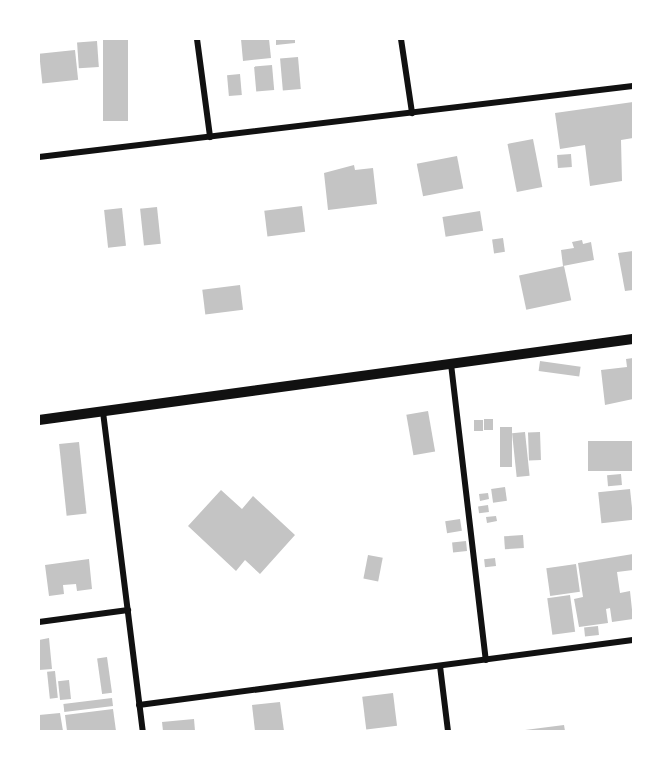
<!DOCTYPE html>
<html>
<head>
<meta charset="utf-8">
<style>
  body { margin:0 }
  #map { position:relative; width:672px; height:770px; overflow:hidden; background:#fff; font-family:"DejaVu Sans",sans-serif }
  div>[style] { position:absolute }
  .building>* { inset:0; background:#c4c4c4; transform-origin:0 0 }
  .minor>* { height:6px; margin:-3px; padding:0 3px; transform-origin:3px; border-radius:3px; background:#111 }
  .tertiary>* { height:10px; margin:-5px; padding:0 5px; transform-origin:5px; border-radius:5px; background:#111 }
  span { translate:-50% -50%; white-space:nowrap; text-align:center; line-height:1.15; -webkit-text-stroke:6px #fff; paint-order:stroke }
  .frame { position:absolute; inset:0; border:40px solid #fff; pointer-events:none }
</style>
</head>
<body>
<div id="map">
  <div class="building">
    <div style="left:103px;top:39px;width:25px;height:82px"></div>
    <div style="clip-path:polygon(241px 39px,269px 39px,271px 58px,243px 61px)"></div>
    <div style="clip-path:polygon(276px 39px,295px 39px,295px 43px,276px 45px)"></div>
    <div style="left:97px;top:41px;width:26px;height:20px;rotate:86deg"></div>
    <div style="left:75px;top:50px;width:30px;height:36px;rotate:84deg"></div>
    <div style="left:298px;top:57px;width:32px;height:18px;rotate:85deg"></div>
    <div style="left:272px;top:65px;width:25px;height:18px;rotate:85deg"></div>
    <div style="left:240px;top:74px;width:21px;height:13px;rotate:85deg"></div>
    <div style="clip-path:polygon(633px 102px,633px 138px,621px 140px,622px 181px,590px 186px,585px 145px,560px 149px,555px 113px)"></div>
    <div style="left:533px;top:139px;width:49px;height:26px;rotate:79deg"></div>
    <div style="left:571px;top:154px;width:13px;height:14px;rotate:86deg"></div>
    <div style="left:457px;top:156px;width:33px;height:41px;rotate:79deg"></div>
    <div style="clip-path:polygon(354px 165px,355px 170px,373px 168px,377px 204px,328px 210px,324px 173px)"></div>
    <div style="left:302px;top:206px;width:26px;height:38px;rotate:83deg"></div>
    <div style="left:157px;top:207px;width:37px;height:17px;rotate:84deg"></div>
    <div style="left:122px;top:208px;width:38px;height:18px;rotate:84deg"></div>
    <div style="left:480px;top:211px;width:20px;height:38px;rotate:81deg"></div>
    <div style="left:503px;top:238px;width:14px;height:11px;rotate:82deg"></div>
    <div style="clip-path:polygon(582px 240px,583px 244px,591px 242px,594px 260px,563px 266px,561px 250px,574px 248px,572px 242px)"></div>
    <div style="clip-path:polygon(633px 251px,633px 290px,625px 291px,618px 253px)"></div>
    <div style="left:564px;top:266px;width:35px;height:46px;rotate:78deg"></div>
    <div style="left:240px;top:285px;width:25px;height:38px;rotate:83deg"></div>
    <div style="clip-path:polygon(633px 358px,633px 399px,605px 405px,601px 370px,627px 367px,626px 359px)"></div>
    <div style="left:540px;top:361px;width:41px;height:10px;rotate:8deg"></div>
    <div style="left:428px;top:411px;width:41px;height:22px;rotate:80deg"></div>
    <div style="left:484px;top:419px;width:9px;height:11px"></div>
    <div style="left:474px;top:420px;width:9px;height:11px"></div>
    <div style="left:512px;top:427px;width:40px;height:12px;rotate:90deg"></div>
    <div style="left:525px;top:432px;width:44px;height:13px;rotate:84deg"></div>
    <div style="left:540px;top:432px;width:28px;height:12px;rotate:88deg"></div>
    <div style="left:633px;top:441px;width:30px;height:45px;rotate:90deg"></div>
    <div style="left:79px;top:442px;width:72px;height:20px;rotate:84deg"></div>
    <div style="left:621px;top:474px;width:11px;height:14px;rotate:85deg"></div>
    <div style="left:505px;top:487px;width:14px;height:14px;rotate:82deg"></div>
    <div style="left:630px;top:489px;width:31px;height:32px;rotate:84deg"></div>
    <div style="clip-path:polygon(221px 490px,242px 509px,253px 496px,295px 535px,260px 574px,245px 560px,236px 571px,188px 526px)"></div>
    <div style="clip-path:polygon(488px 493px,489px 499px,480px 501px,479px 494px)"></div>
    <div style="left:488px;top:505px;width:7px;height:10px;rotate:82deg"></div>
    <div style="clip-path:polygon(496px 516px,497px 521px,487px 523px,486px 517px)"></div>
    <div style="left:460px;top:519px;width:12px;height:15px;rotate:81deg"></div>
    <div style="left:523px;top:535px;width:13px;height:19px;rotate:86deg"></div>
    <div style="left:466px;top:541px;width:10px;height:14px;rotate:84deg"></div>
    <div style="clip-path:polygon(633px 554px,633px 570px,617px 572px,620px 593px,630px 591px,633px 619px,612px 622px,610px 608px,606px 609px,608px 623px,579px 627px,574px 599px,583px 597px,578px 563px)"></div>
    <div style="left:368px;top:555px;width:15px;height:24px;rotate:11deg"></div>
    <div style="left:495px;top:558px;width:8px;height:11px;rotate:83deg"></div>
    <div style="clip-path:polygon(89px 559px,92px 589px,77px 591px,76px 584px,63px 585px,64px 594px,49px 596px,45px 565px)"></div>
    <div style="left:576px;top:564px;width:28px;height:30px;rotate:82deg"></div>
    <div style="left:570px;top:595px;width:37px;height:23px;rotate:82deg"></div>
    <div style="left:598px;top:626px;width:9px;height:14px;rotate:84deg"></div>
    <div style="clip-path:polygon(49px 638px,52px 669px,39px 670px,39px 640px)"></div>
    <div style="left:107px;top:657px;width:36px;height:10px;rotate:82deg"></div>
    <div style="left:55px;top:671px;width:27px;height:8px;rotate:84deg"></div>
    <div style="left:69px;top:680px;width:19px;height:11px;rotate:84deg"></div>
    <div style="left:393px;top:693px;width:33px;height:31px;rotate:83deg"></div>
    <div style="left:112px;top:698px;width:8px;height:49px;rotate:83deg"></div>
    <div style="clip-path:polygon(280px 702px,284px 731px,255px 731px,252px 705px)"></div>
    <div style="clip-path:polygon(113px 709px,116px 731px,67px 731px,65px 715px)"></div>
    <div style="clip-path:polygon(60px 713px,63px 731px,39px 731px,39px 715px)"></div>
    <div style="clip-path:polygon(194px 719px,195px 731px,163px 731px,162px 722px)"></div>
    <div style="clip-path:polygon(564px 725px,565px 731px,525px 731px,525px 730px)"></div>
  </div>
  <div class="minor">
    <div style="left:197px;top:39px;width:99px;rotate:82.4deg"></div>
    <div style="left:401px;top:39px;width:75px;rotate:81.5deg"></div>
    <div style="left:39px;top:157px;width:598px;rotate:-6.82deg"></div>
    <div style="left:451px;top:364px;width:298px;rotate:83.3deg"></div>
    <div style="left:103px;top:412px;width:321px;rotate:82.9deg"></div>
    <div style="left:39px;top:622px;width:90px;rotate:-7.7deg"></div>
    <div style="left:440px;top:666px;width:65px;rotate:83deg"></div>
    <div style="left:139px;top:705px;width:498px;rotate:-7.5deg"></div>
  </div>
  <div class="tertiary">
    <div style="left:39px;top:420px;width:599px;rotate:-7.77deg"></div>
  </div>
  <div class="frame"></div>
</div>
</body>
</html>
